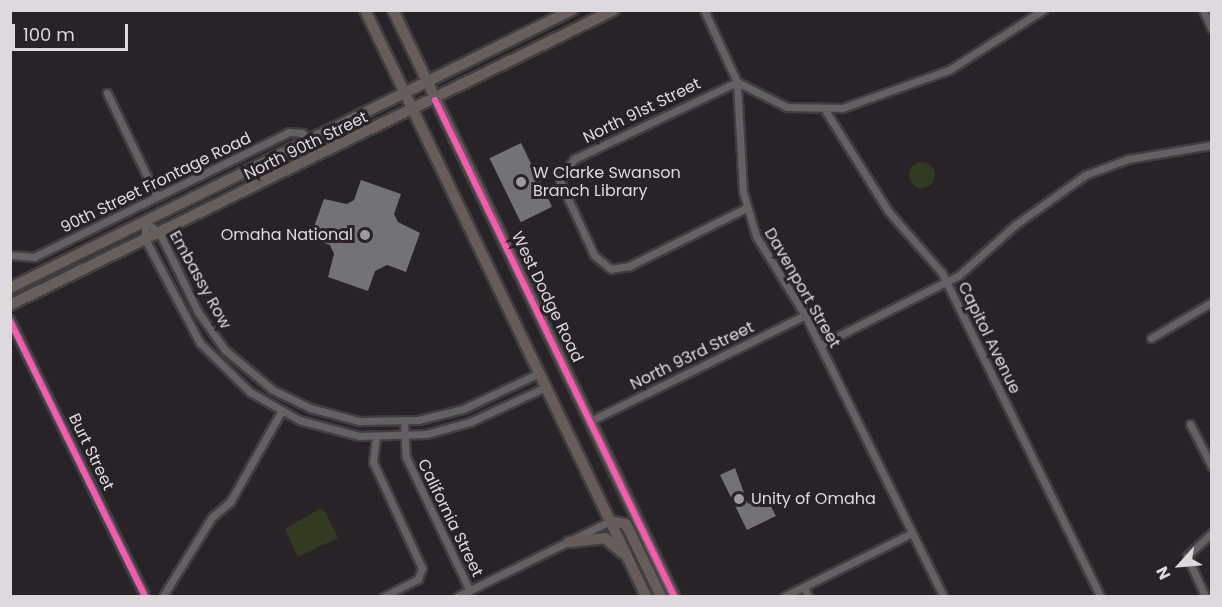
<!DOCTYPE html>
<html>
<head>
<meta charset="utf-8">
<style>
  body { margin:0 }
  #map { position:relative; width:1222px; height:607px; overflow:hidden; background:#272327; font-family:Poppins,sans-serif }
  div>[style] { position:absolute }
  .green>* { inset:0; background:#323a21 }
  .round { border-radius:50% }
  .building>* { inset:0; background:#737275; transform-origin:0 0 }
  .roads { filter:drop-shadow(2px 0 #413e41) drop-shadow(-2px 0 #413e41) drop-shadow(0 2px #413e41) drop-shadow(0 -2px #413e41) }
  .minor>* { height:7px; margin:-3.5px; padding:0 3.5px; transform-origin:3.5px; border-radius:3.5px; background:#636163 }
  .tertiary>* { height:8px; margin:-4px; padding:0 4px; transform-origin:4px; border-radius:4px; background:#636163 }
  .primary>* { height:10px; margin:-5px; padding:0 5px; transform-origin:5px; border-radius:5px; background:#685f5d }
  .trunk>* { height:10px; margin:-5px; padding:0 5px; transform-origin:5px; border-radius:5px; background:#665c5a }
  .bus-1>* { height:6px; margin:-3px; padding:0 3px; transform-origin:3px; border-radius:3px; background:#f75aaf }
  .dots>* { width:16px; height:16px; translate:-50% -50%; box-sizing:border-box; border:3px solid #282228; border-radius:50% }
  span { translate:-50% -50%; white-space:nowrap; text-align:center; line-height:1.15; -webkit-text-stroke:6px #282228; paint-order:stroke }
  .street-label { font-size:16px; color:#ddd9dc }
  .poi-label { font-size:16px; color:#ddd9dc }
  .left { translate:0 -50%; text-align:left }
  .right { translate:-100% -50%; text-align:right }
  .frame { position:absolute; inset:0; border:12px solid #ddd9dc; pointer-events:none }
  .north { position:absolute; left:1150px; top:535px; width:60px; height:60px; -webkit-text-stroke:4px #282228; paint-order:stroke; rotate:244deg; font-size:16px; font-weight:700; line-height:24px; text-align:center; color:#ddd9dc }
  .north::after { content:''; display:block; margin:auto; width:21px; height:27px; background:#ddd9dc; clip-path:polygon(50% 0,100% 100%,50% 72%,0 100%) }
  .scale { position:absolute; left:12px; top:24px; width:116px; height:27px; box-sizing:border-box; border:3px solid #ddd9dc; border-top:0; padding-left:8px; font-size:18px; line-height:21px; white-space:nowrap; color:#ddd9dc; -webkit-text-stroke:4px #282228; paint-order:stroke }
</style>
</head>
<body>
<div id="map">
  <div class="green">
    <div class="round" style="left:909px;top:162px;width:26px;height:26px"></div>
    <div style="clip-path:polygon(319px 509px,324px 510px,338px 538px,298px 557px,285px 529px)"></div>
  </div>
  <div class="building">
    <div style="left:521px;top:143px;width:71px;height:35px;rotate:64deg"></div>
    <div style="clip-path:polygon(361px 180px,401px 194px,394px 214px,398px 222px,420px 233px,406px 272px,387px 265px,375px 271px,368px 291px,328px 277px,334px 254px,330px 245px,310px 238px,324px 199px,347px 204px,354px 200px)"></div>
    <div style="clip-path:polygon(735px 468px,748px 504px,765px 495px,776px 516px,747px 530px,720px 475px)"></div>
  </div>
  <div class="roads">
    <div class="minor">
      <div style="left:704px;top:10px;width:79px;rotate:65.4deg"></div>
      <div style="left:737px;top:82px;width:110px;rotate:86.9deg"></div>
      <div style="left:743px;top:192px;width:46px;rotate:73.5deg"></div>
      <div style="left:756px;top:236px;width:93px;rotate:58.2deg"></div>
      <div style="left:805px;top:315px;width:313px;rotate:63.8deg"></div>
      <div style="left:1203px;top:10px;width:21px;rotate:65deg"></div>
      <div style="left:107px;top:93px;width:115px;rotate:64.3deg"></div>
      <div style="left:825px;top:110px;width:119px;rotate:58deg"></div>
      <div style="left:888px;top:211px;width:82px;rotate:48.9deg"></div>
      <div style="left:942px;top:273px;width:360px;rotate:63.9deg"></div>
      <div style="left:746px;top:208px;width:131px;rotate:153.6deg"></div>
      <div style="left:629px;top:266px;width:18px;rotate:171deg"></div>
      <div style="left:611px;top:269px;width:22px;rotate:-141deg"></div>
      <div style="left:594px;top:255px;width:81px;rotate:-114.7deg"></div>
      <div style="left:560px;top:181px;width:26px;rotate:-58deg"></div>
      <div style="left:574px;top:159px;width:180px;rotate:-25.3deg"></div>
      <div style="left:737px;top:82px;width:56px;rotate:26.6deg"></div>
      <div style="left:787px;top:107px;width:55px;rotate:1deg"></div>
      <div style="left:842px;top:108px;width:114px;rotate:-19.6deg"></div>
      <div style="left:949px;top:70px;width:112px;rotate:-32.6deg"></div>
      <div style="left:145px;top:222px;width:17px;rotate:90deg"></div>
      <div style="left:145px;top:239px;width:118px;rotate:62.1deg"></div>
      <div style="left:200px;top:343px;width:70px;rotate:44.4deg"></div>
      <div style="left:250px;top:392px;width:56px;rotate:29.7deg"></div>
      <div style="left:299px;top:420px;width:62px;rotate:14.9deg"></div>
      <div style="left:359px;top:436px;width:67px;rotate:-1.7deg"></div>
      <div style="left:426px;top:434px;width:46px;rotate:-15.3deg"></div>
      <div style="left:470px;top:422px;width:84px;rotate:-24.7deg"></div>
      <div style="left:145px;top:222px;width:17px;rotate:36deg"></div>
      <div style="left:159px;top:232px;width:89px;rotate:64deg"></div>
      <div style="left:198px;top:312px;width:47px;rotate:54.6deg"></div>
      <div style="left:225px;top:350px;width:62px;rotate:39.8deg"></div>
      <div style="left:273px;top:390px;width:41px;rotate:25.9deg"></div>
      <div style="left:310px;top:408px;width:51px;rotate:14.9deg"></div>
      <div style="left:359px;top:421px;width:59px;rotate:-1deg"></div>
      <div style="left:418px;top:420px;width:46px;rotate:-13.7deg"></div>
      <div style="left:463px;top:409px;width:84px;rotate:-25.3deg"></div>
      <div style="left:10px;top:255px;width:24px;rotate:5deg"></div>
      <div style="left:34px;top:257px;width:284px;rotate:-26.1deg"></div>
      <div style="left:289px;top:132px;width:13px;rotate:4deg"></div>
      <div style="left:302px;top:133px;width:11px;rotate:41deg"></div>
      <div style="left:1151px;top:338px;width:71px;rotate:-30.5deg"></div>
      <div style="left:820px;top:345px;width:154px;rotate:-26.6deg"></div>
      <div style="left:958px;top:276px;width:76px;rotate:-41.8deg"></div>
      <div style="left:1015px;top:225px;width:86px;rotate:-35.5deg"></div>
      <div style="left:1085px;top:175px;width:46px;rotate:-20.4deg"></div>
      <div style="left:1128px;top:159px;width:85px;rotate:-9.5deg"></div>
      <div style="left:590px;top:421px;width:240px;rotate:-26.2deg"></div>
      <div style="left:404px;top:422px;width:35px;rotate:87deg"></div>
      <div style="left:406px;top:457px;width:148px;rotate:64.5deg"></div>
      <div style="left:1190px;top:424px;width:48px;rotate:62.9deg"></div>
      <div style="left:376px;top:437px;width:25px;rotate:97deg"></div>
      <div style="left:373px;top:462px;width:117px;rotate:65.2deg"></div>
      <div style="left:422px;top:568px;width:12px;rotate:110deg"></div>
      <div style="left:418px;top:579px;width:38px;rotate:153deg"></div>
      <div style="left:804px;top:587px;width:10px;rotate:66deg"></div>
      <div style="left:163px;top:596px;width:93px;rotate:-58.2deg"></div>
      <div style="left:212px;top:517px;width:23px;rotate:-40deg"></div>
      <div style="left:230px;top:502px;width:103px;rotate:-60.5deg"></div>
      <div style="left:458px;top:596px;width:169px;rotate:-26.3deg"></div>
      <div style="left:785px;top:596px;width:142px;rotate:-26.4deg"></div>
      <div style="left:1205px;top:596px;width:44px;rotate:-114.2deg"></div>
      <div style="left:1187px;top:556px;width:34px;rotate:-43deg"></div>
    </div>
    <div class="tertiary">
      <div style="left:10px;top:320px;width:307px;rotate:63.9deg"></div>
    </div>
    <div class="primary">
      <div style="left:10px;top:288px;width:627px;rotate:-26.32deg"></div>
      <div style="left:10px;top:305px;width:672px;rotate:-26.03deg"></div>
    </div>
    <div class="trunk">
      <div style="left:365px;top:10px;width:650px;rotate:64.38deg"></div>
      <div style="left:393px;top:10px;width:650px;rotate:64.38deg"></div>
      <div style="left:610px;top:521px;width:16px;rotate:11deg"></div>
      <div style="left:626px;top:524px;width:80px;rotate:64.1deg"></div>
      <div style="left:569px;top:542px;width:36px;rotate:-6deg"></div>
      <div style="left:605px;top:538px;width:23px;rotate:41deg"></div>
    </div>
  </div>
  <div class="bus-1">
    <div style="left:435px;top:100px;width:551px;rotate:64.27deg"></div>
    <div style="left:10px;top:321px;width:306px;rotate:63.9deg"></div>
  </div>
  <div class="dots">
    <div style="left:521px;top:182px;background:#9d999d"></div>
    <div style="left:365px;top:235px;background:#9d999d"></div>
    <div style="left:739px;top:499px;background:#9d999d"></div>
  </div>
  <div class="street-label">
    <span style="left:642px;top:111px;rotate:-26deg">North 91st Street</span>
    <span style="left:306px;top:146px;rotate:-26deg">North 90th Street</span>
    <span style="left:156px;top:183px;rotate:-26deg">90th Street Frontage Road</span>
    <span style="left:200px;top:280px;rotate:61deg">Embassy Row</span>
    <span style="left:802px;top:288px;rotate:60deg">Davenport Street</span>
    <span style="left:547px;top:297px;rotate:64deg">West Dodge Road</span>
    <span style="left:989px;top:338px;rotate:64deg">Capitol Avenue</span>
    <span style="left:692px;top:356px;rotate:-26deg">North 93rd Street</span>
    <span style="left:91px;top:452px;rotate:64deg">Burt Street</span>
    <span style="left:450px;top:518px;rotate:64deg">California Street</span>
  </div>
  <div class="poi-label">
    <span class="left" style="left:533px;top:182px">W Clarke Swanson<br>Branch Library</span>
    <span class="right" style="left:353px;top:235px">Omaha National</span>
    <span class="left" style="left:751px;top:499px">Unity of Omaha</span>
  </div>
  <div class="frame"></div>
  <div class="north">N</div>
  <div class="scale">100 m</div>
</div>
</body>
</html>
